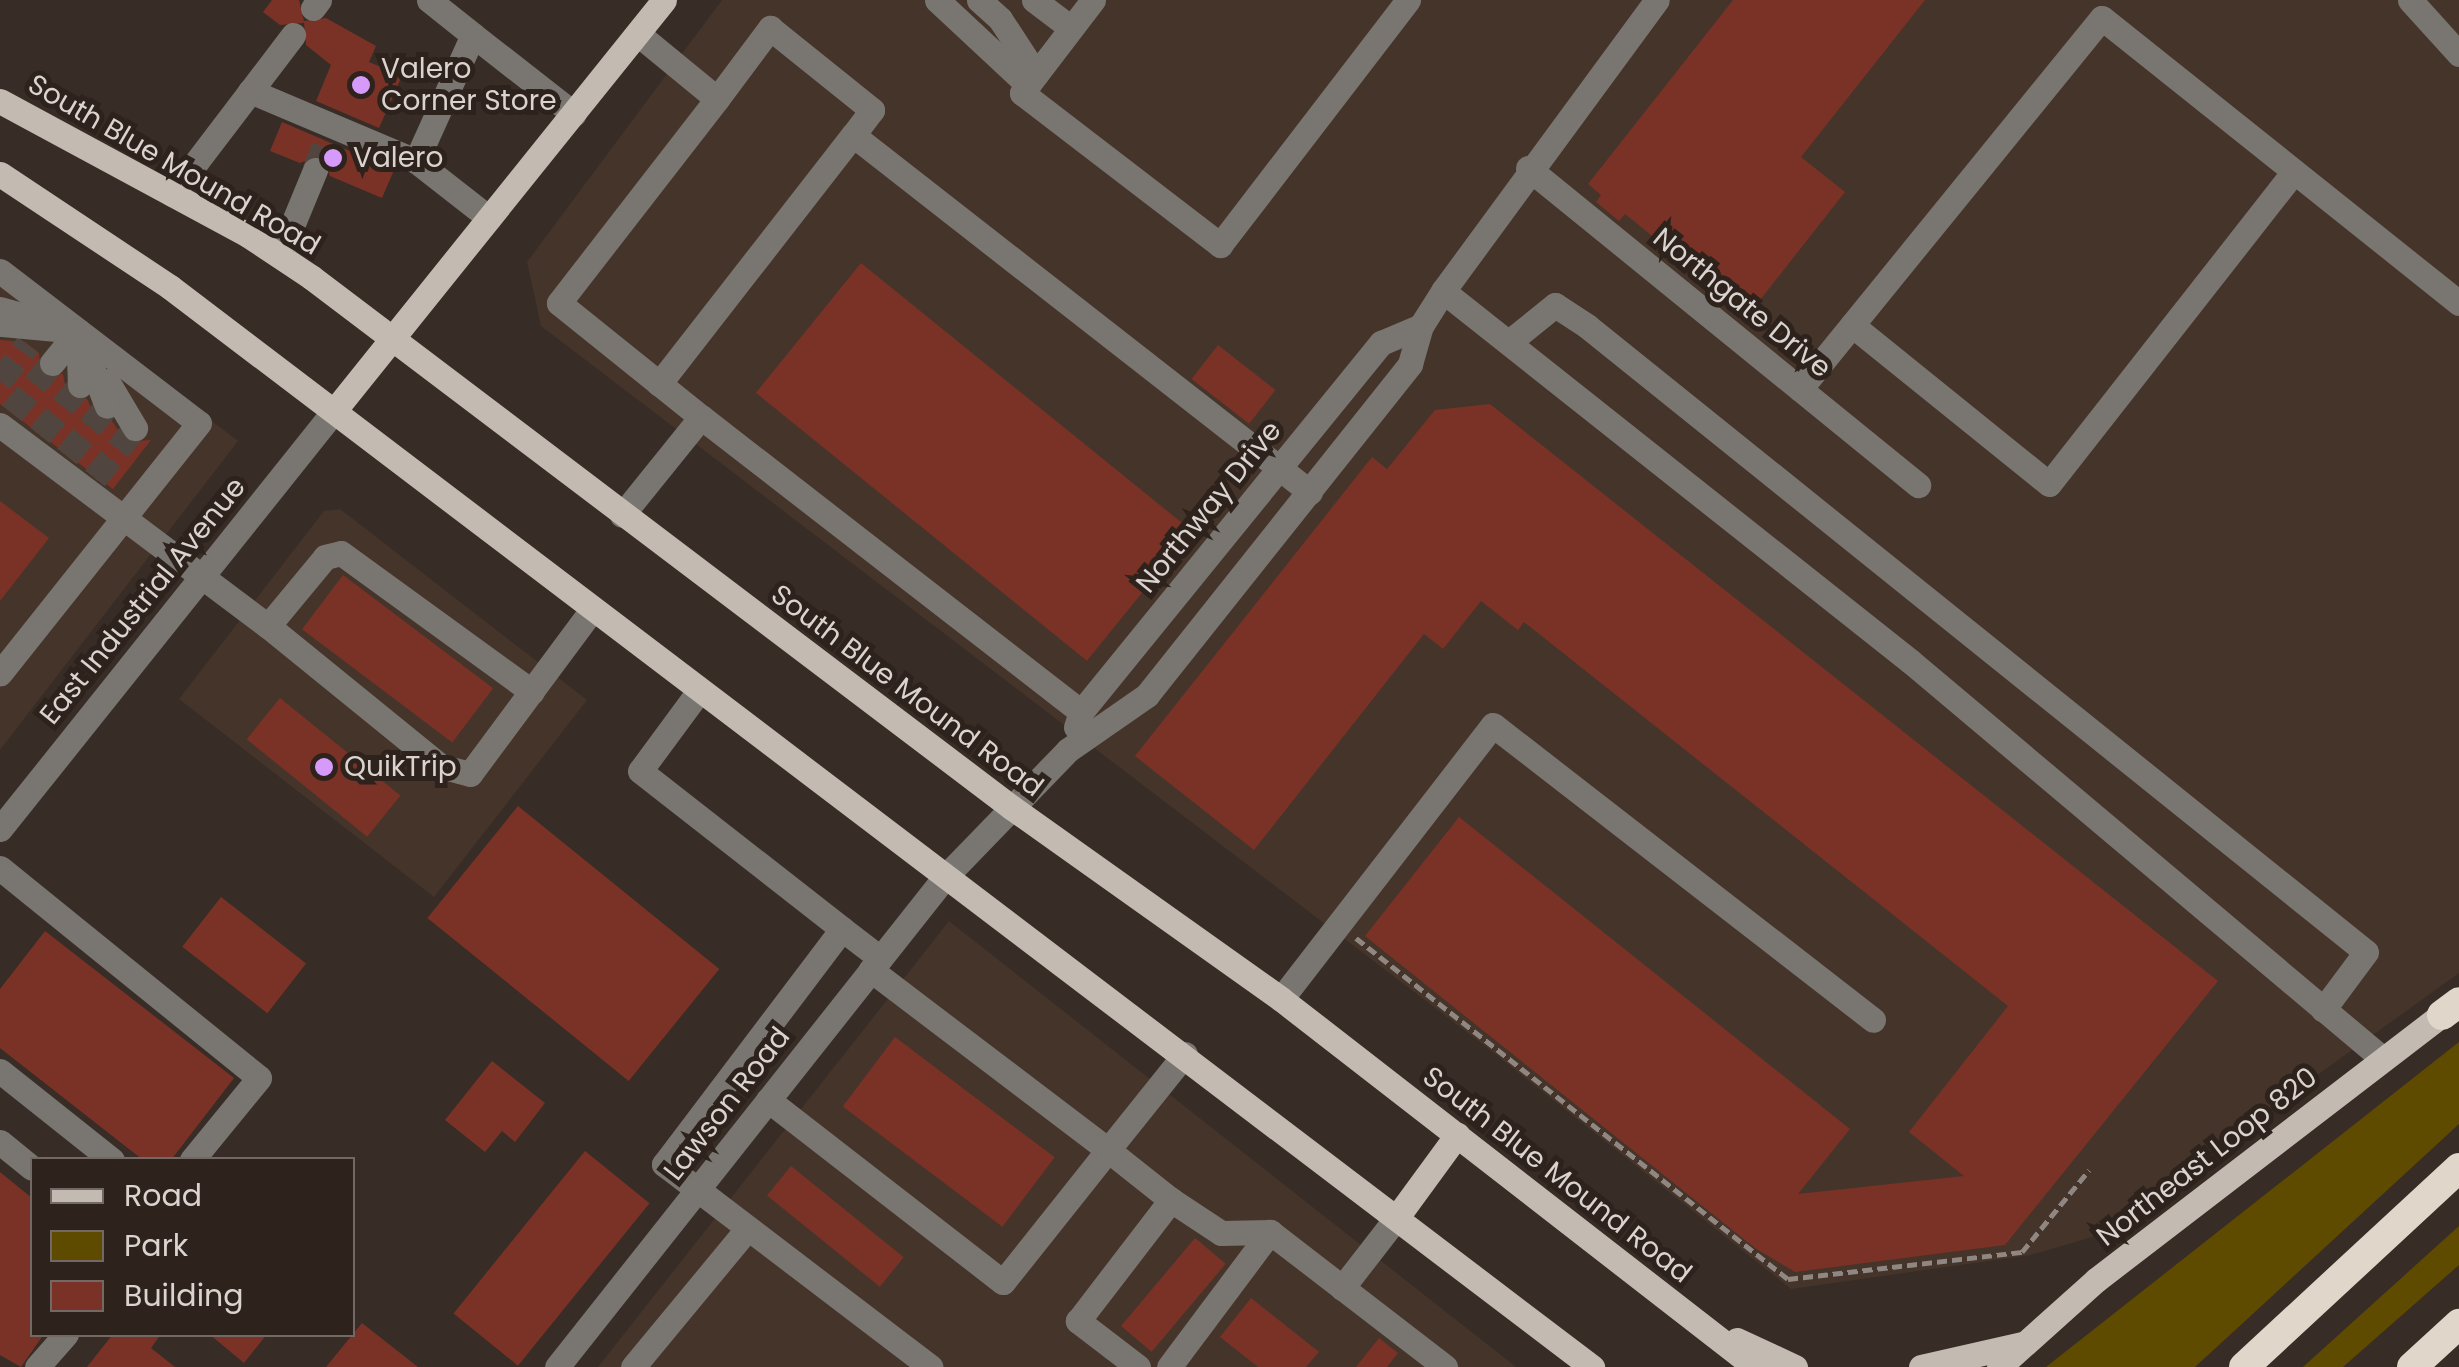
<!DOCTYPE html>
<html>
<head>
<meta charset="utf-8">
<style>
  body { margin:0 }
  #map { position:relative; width:2459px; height:1367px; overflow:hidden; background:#382c26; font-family:Poppins,sans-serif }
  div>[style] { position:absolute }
  .built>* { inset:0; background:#45342a }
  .green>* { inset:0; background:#5f4b00 }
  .building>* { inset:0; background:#7a3226; transform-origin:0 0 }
  .minor-tunnel>* { height:25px; margin-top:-12.5px; transform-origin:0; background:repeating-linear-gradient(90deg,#50453f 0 25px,transparent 0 37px) }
  .path>* { height:5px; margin-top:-2.5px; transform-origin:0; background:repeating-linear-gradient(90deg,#908782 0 10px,transparent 0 15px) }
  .minor>* { height:25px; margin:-12.5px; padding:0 12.5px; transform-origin:12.5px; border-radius:12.5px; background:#797570 }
  .major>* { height:25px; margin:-12.5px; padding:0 12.5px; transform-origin:12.5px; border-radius:12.5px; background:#c3bbb1 }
  .highway>* { height:30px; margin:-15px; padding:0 15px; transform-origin:15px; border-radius:15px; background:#e1d6ca }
  .dots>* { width:28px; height:28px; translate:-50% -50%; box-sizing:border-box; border:5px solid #2d231c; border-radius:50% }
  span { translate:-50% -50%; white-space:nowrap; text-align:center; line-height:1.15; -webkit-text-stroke:10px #2d231c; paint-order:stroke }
  .poi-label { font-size:28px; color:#dad3cf }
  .left { translate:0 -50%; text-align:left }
  .street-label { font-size:28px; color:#dad3cf }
  .legend { position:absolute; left:30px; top:1157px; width:325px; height:180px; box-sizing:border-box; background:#2d231c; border:2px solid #726964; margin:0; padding:12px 18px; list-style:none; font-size:30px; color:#dad3cf }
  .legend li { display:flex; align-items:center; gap:20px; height:50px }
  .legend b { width:50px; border:2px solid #726964 }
</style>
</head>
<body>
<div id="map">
  <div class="built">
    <div style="clip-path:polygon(722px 0,2459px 0,2459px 973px,2092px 1237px,2031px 1255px,1791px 1289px,1489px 1049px,541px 326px,527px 262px)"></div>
    <div style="clip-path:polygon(0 259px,238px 441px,0 750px)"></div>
    <div style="clip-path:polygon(340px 509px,587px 700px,434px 897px,179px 699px,324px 511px)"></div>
    <div style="clip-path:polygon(949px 921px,1516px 1367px,598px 1367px)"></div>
  </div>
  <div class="green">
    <div style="clip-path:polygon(2459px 1042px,2459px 1124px,2195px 1367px,2046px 1367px)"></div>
    <div style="clip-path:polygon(2459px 1226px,2459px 1265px,2343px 1367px,2303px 1367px)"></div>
  </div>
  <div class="building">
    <div style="clip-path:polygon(272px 0,299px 0,304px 21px,326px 18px,376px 46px,369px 62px,402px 76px,379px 128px,316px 101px,331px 65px,306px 45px,304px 23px,280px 25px,263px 12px)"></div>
    <div style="clip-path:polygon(1733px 0,1925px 0,1801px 157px,1845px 192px,1749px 314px,1625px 214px,1619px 221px,1596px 202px,1601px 195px,1588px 184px)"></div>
    <div style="clip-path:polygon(282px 122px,394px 170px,382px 198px,330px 176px,322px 155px,300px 163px,270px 151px)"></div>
    <div style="left:861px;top:263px;width:426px;height:167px;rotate:39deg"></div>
    <div style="clip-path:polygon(0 340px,25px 342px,39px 353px,41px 375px,63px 374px,67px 394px,87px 399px,96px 418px,112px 421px,126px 442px,151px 440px,113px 489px,0 404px)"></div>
    <div style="left:1218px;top:345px;width:73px;height:43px;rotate:38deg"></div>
    <div style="clip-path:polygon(1490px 404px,2218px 981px,2005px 1245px,1795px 1272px,1755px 1248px,1365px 936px,1459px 817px,1850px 1129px,1798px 1194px,1964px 1176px,1909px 1132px,2008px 1006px,1524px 622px,1518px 630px,1481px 601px,1443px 649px,1424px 634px,1254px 850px,1135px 756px,1372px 457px,1387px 469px,1435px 410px)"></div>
    <div style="clip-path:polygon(0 501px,49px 538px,0 601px)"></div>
    <div style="left:343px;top:575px;width:188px;height:68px;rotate:37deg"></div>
    <div style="left:280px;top:698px;width:155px;height:53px;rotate:39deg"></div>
    <div style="left:518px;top:806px;width:259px;height:144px;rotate:39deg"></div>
    <div style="left:221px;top:897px;width:108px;height:63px;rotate:38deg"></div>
    <div style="clip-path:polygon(45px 931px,234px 1078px,171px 1160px,143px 1160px,0 1048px,0 989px)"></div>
    <div style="left:895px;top:1037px;width:200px;height:87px;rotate:37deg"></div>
    <div style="clip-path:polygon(492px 1061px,545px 1103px,515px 1142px,502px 1131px,485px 1152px,445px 1120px)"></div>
    <div style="left:585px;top:1151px;width:83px;height:209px;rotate:39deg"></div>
    <div style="left:791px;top:1166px;width:145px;height:38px;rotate:39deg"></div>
    <div style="clip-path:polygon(0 1172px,32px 1198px,32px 1334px,44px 1334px,21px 1367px,0 1355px)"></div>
    <div style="left:1195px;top:1238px;width:40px;height:115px;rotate:40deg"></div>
    <div style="clip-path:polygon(1251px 1298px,1319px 1352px,1306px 1367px,1258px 1367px,1220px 1337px)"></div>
    <div style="clip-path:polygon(362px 1323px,418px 1367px,326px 1367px)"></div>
    <div style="clip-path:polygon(113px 1334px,161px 1334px,151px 1348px,175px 1367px,87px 1367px)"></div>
    <div style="clip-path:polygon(209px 1334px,267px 1334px,244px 1363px)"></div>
    <div style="clip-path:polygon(1379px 1338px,1398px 1353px,1387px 1367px,1356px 1367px)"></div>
  </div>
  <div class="minor-tunnel">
    <div style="left:315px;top:170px;width:36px;rotate:-69deg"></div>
    <div style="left:0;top:381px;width:46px;rotate:-52.9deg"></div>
    <div style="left:12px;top:413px;width:64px;rotate:-51.3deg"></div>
    <div style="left:40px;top:435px;width:64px;rotate:-51.3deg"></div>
    <div style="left:67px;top:456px;width:64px;rotate:-51.3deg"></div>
    <div style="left:95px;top:478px;width:64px;rotate:-51.3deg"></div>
  </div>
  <div class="path">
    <div style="left:1356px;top:938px;width:550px;rotate:38.29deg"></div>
    <div style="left:1788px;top:1279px;width:236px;rotate:-6.6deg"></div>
    <div style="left:2022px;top:1252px;width:106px;rotate:-50.7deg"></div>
  </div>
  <div class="minor">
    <div style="left:429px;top:0;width:56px;rotate:38.5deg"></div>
    <div style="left:937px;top:0;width:125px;rotate:43deg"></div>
    <div style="left:979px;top:0;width:28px;rotate:42deg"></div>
    <div style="left:1000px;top:19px;width:66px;rotate:56.8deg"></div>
    <div style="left:1034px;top:0;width:46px;rotate:37.1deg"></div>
    <div style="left:1093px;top:0;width:117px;rotate:127.4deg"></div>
    <div style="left:1022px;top:93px;width:250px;rotate:37.5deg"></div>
    <div style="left:1220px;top:245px;width:309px;rotate:-52.5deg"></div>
    <div style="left:2410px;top:0;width:73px;rotate:47.8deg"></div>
    <div style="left:313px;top:8px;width:10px;rotate:-53deg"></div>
    <div style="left:638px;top:34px;width:102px;rotate:39.4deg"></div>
    <div style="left:717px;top:99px;width:258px;rotate:127.8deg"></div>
    <div style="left:559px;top:303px;width:182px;rotate:38.8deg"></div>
    <div style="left:250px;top:91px;width:180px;rotate:22.9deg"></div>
    <div style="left:717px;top:99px;width:89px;rotate:-53.3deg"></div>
    <div style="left:770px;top:28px;width:131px;rotate:38.8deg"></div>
    <div style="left:872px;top:110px;width:31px;rotate:127deg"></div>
    <div style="left:853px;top:135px;width:580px;rotate:38deg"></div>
    <div style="left:1528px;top:168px;width:503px;rotate:39.1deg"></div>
    <div style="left:172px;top:194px;width:200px;rotate:-52.7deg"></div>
    <div style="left:489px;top:218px;width:93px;rotate:-142deg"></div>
    <div style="left:416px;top:161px;width:138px;rotate:-65.7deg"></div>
    <div style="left:473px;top:35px;width:128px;rotate:38deg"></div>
    <div style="left:280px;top:255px;width:92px;rotate:-67.6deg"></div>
    <div style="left:0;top:271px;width:250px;rotate:37.4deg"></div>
    <div style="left:199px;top:423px;width:320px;rotate:128.5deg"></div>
    <div style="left:1443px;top:291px;width:596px;rotate:38.39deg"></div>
    <div style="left:1910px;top:661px;width:618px;rotate:40.08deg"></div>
    <div style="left:0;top:309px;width:81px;rotate:15.8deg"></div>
    <div style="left:78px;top:331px;width:76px;rotate:-174.7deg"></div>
    <div style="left:1852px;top:325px;width:253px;rotate:38.9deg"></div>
    <div style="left:2049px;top:484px;width:397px;rotate:-51.9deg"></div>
    <div style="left:1509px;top:342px;width:59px;rotate:-38.8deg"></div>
    <div style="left:1555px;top:305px;width:38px;rotate:33deg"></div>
    <div style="left:1587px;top:326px;width:999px;rotate:38.79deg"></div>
    <div style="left:2366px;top:952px;width:72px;rotate:126.6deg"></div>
    <div style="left:52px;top:363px;width:41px;rotate:-50.9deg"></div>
    <div style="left:107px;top:381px;width:55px;rotate:59.2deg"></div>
    <div style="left:659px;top:384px;width:316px;rotate:-52.1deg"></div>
    <div style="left:80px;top:385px;width:54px;rotate:-92.1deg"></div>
    <div style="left:78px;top:331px;width:80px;rotate:68.9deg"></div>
    <div style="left:1800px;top:389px;width:478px;rotate:-50.9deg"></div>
    <div style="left:2102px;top:18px;width:457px;rotate:38.6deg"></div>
    <div style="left:0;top:425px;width:335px;rotate:36.9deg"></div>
    <div style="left:268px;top:626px;width:222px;rotate:39.1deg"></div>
    <div style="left:440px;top:766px;width:31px;rotate:15deg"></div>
    <div style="left:470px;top:774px;width:204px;rotate:-53.4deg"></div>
    <div style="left:622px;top:515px;width:126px;rotate:-51.1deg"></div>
    <div style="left:701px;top:417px;width:481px;rotate:37.8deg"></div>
    <div style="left:268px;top:626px;width:89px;rotate:-50.4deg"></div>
    <div style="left:325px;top:557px;width:16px;rotate:-14deg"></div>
    <div style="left:341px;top:553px;width:236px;rotate:36deg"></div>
    <div style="left:699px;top:691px;width:99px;rotate:126.4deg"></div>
    <div style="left:640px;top:771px;width:256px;rotate:38deg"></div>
    <div style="left:842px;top:929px;width:295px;rotate:127.1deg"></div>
    <div style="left:664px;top:1164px;width:335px;rotate:37.3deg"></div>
    <div style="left:1076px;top:727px;width:16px;rotate:-72deg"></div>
    <div style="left:1081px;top:712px;width:476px;rotate:-50.9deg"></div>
    <div style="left:1381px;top:343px;width:43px;rotate:-23deg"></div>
    <div style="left:0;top:829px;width:535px;rotate:-51.37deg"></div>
    <div style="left:0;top:868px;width:333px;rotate:39deg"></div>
    <div style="left:259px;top:1078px;width:106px;rotate:129.3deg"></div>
    <div style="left:842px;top:929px;width:48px;rotate:37.3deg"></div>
    <div style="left:1281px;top:999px;width:346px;rotate:-52.3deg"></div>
    <div style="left:1493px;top:725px;width:481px;rotate:37.8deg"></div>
    <div style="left:0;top:1071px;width:143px;rotate:38.5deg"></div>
    <div style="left:768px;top:1100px;width:297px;rotate:37.8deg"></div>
    <div style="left:1003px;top:1282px;width:169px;rotate:-51.5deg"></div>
    <div style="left:1108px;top:1150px;width:298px;rotate:-142.8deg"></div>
    <div style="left:0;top:1142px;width:41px;rotate:39.1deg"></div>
    <div style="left:1171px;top:1200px;width:60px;rotate:33.4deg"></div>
    <div style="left:1221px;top:1233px;width:49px;rotate:-1.2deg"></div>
    <div style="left:1342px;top:1288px;width:90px;rotate:-52.2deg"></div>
    <div style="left:37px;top:1367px;width:44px;rotate:-48.7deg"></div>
    <div style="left:557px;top:1367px;width:624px;rotate:-51.64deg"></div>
    <div style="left:944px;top:878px;width:178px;rotate:-45.9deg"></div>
    <div style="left:1068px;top:750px;width:96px;rotate:-34.8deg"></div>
    <div style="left:1147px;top:695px;width:423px;rotate:-51.5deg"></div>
    <div style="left:1410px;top:364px;width:40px;rotate:-74deg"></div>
    <div style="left:1421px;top:326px;width:41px;rotate:-57.8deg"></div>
    <div style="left:1443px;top:291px;width:361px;rotate:-53.7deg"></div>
    <div style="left:633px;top:1367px;width:180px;rotate:-50.4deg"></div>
    <div style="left:1138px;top:1367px;width:76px;rotate:-142.5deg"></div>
    <div style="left:1078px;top:1321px;width:153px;rotate:-52.5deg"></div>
    <div style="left:1171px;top:1200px;width:80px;rotate:-141.6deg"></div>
    <div style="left:1108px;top:1150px;width:123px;rotate:-51.3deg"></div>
    <div style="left:1169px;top:1367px;width:169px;rotate:-53.2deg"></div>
    <div style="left:1270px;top:1232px;width:221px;rotate:37.6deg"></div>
  </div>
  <div class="major">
    <div style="left:0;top:101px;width:282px;rotate:28.4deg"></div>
    <div style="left:248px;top:235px;width:76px;rotate:33.7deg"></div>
    <div style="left:311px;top:277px;width:878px;rotate:37.13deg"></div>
    <div style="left:1011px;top:807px;width:331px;rotate:35.4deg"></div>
    <div style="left:1281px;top:999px;width:600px;rotate:37.82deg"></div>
    <div style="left:0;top:174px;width:204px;rotate:33.6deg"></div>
    <div style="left:170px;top:287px;width:1786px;rotate:37.22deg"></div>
    <div style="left:334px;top:411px;width:527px;rotate:-51.24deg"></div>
    <div style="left:1397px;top:1217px;width:102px;rotate:-53.8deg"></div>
    <div style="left:1737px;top:1340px;width:64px;rotate:25deg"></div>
    <div style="left:1921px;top:1367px;width:104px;rotate:-12.8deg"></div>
    <div style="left:1999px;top:1367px;width:130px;rotate:-41.9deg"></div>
    <div style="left:2096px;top:1280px;width:455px;rotate:-37.5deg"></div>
  </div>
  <div class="highway">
    <div style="left:2442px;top:1015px;width:21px;rotate:-37deg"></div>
    <div style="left:2244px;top:1367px;width:293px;rotate:-42.8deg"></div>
    <div style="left:2412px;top:1367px;width:64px;rotate:-42.5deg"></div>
  </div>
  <div class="dots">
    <div style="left:361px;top:85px;background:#d69bfa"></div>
    <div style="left:333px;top:158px;background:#d69bfa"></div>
    <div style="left:324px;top:767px;background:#d69bfa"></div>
  </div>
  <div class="poi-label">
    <span class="left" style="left:381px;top:85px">Valero<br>Corner Store</span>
    <span class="left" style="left:353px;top:158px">Valero</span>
    <span class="left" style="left:344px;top:767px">QuikTrip</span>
  </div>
  <div class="street-label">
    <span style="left:174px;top:165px;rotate:30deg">South Blue Mound Road</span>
    <span style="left:1742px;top:303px;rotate:39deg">Northgate Drive</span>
    <span style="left:1209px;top:507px;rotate:-51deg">Northway Drive</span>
    <span style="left:143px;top:601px;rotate:-51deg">East Industrial Avenue</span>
    <span style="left:907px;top:691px;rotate:37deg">South Blue Mound Road</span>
    <span style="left:727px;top:1104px;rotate:-52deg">Lawson Road</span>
    <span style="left:2207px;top:1157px;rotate:-38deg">Northeast Loop 820</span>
    <span style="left:1557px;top:1175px;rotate:38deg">South Blue Mound Road</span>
  </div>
  <ul class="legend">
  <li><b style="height:12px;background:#c3bbb1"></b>Road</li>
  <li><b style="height:28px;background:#5f4b00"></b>Park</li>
  <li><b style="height:28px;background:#7a3226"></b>Building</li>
  </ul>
</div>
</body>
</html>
